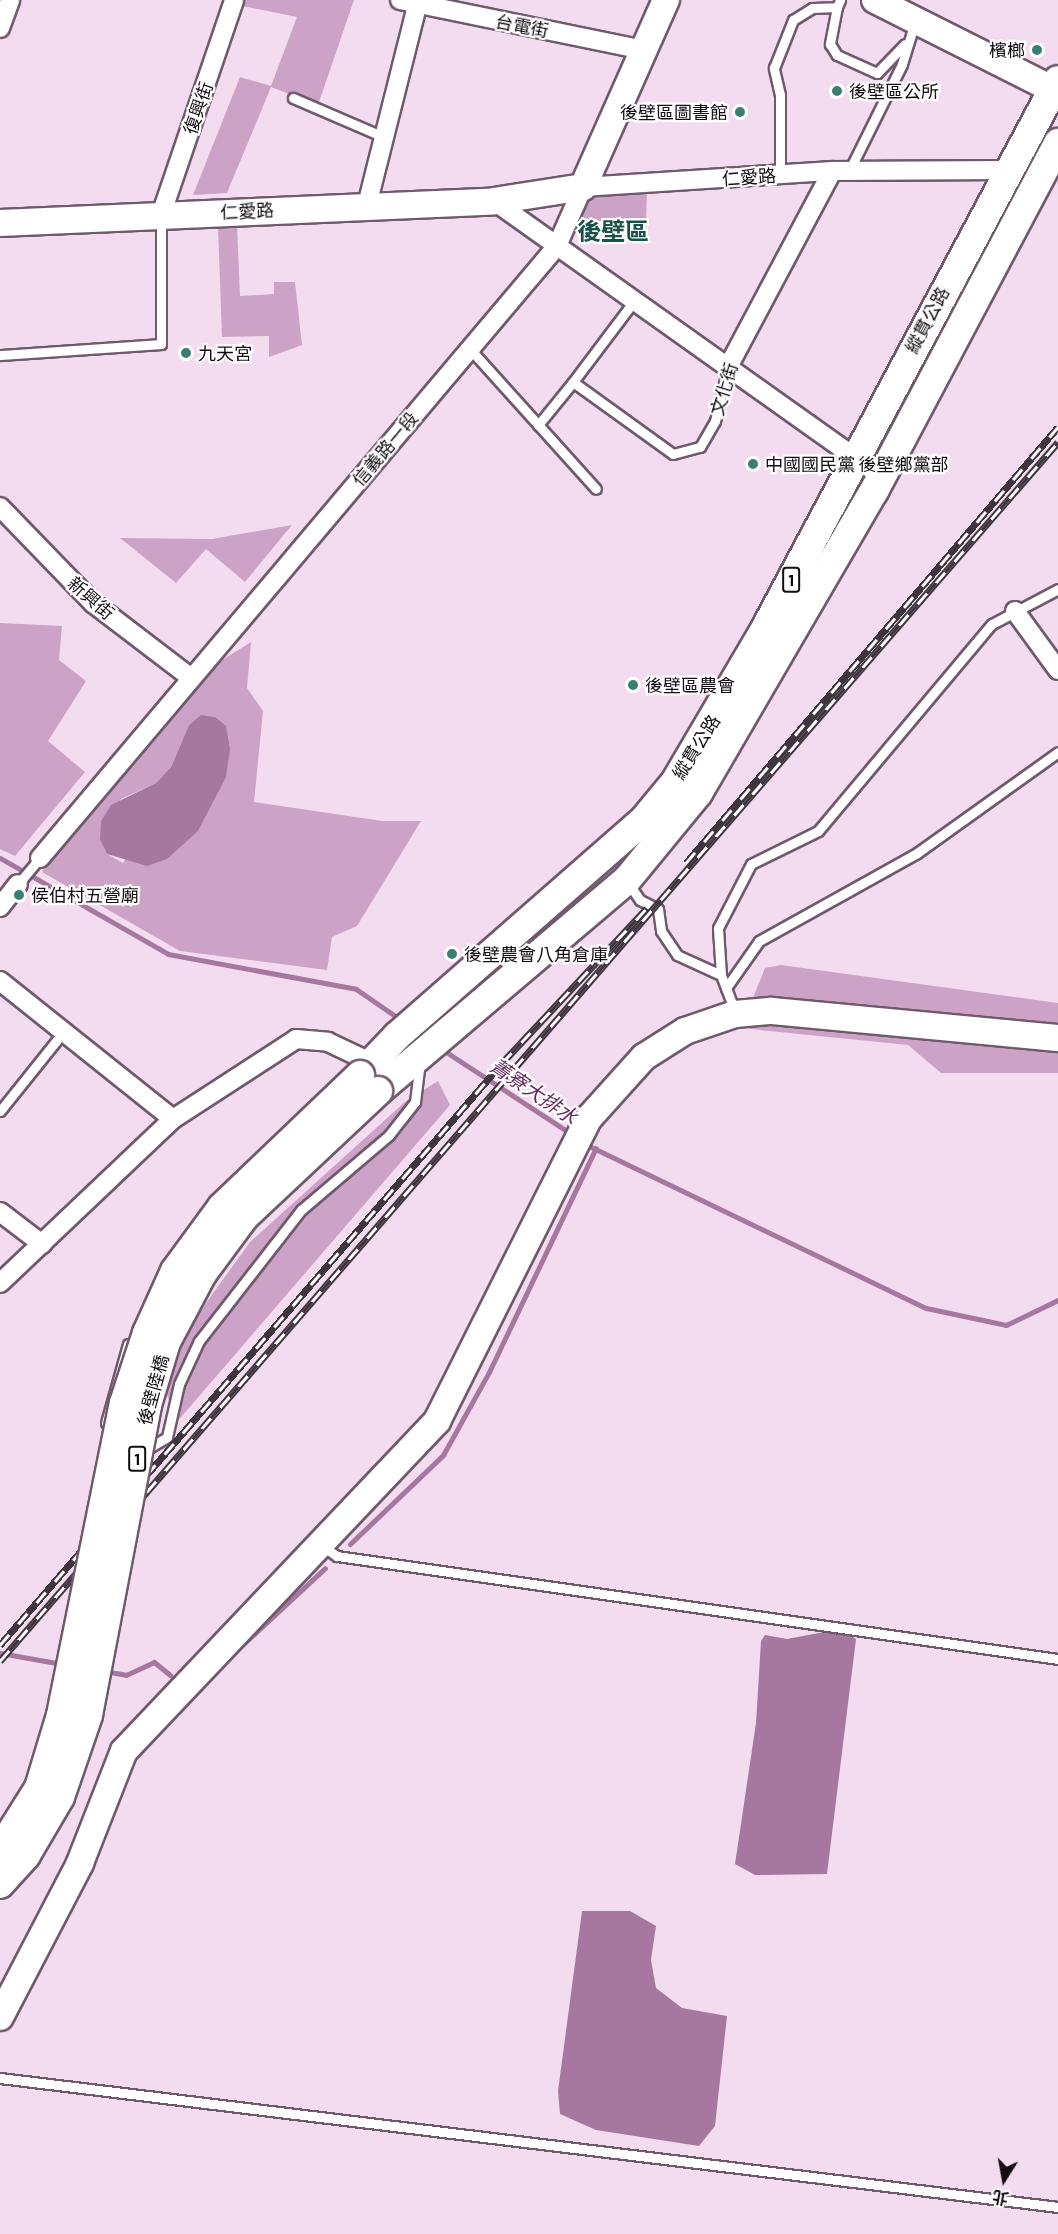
<!DOCTYPE html>
<html>
<head>
<meta charset="utf-8">
<style>
  body { margin:0 }
  #map { position:relative; width:1058px; height:2234px; overflow:hidden; background:#f4dcf0; font-family:Barlow,"Noto Sans TC",sans-serif }
  div>[style] { position:absolute }
  .green>* { inset:0; background:#cca3c6 }
  .water>* { inset:0; background:#a678a0 }
  .stream>* { height:5px; margin:-2.5px; padding:0 2.5px; transform-origin:2.5px; border-radius:2.5px; background:#a678a0 }
  .roads { filter:drop-shadow(2px 0 #6f5a6c) drop-shadow(-2px 0 #6f5a6c) drop-shadow(0 2px #6f5a6c) drop-shadow(0 -2px #6f5a6c) }
  .lane>* { height:9px; margin:-4.5px; padding:0 4.5px; transform-origin:4.5px; border-radius:4.5px; background:#fff }
  .street>* { height:18px; margin:-9px; padding:0 9px; transform-origin:9px; border-radius:9px; background:#fff }
  .secondary>* { height:26px; margin:-13px; padding:0 13px; transform-origin:13px; border-radius:13px; background:#fff }
  .primary>* { height:28px; margin:-14px; padding:0 14px; transform-origin:14px; border-radius:14px; background:#fff }
  .rail>* { height:7px; margin-top:-3.5px; transform-origin:0; background:repeating-linear-gradient(90deg,#fff 0 14px,#3f353e 0 28px); box-sizing:border-box; border-block:2px solid #3f353e }
  .bridges { filter:drop-shadow(2px 0 #6f5a6c) drop-shadow(-2px 0 #6f5a6c) drop-shadow(0 2px #6f5a6c) drop-shadow(0 -2px #6f5a6c) }
  .primary-bridge>* { height:28px; margin:-14px; padding:0 14px; transform-origin:14px; border-radius:14px; background:#fff }
  .dots>* { width:16px; height:16px; translate:-50% -50%; box-sizing:border-box; border:3px solid #fff; border-radius:50% }
  span { translate:-50% -50%; white-space:nowrap; text-align:center; line-height:1.15; -webkit-text-stroke:4.5px #fff; paint-order:stroke }
  .shield-label span { padding:2px 4px; background:#fff; border:2px solid; border-radius:4px; -webkit-text-stroke-width:0 }
  .shield-label { font-size:16px; color:#130c12; font-weight:700 }
  .street-label { font-size:18px; color:#130c12 }
  .poi-label { font-size:18px; color:#130c12 }
  .right { translate:-100% -50%; text-align:right }
  .left { translate:0 -50%; text-align:left }
  .water-label { font-size:20px; color:#652b5f; font-style:italic }
  .district-label { font-size:24px; color:#195249; font-weight:700 }
  .north { position:absolute; left:974px; top:2150px; width:60px; height:60px; -webkit-text-stroke:4px #fff; paint-order:stroke; rotate:191deg; font-size:16px; font-weight:700; line-height:24px; text-align:center; color:#130c12 }
  .north::after { content:''; display:block; margin:auto; width:21px; height:27px; background:#130c12; clip-path:polygon(50% 0,100% 100%,50% 72%,0 100%) }
</style>
</head>
<body>
<div id="map">
  <div class="green">
    <div style="clip-path:polygon(240px 0,354px 0,318px 105px,271px 87px,227px 193px,193px 195px,240px 77px,271px 86px,297px 17px,238px 5px)"></div>
    <div style="clip-path:polygon(647px 190px,646px 223px,577px 220px,590px 197px)"></div>
    <div style="clip-path:polygon(237px 224px,240px 296px,274px 294px,274px 282px,295px 282px,302px 345px,269px 357px,269px 336px,222px 337px,218px 227px)"></div>
    <div style="clip-path:polygon(292px 525px,245px 582px,206px 549px,176px 583px,120px 538px,212px 539px)"></div>
    <div style="clip-path:polygon(0 623px,62px 626px,59px 660px,86px 681px,48px 741px,85px 772px,15px 856px,0 849px)"></div>
    <div style="clip-path:polygon(evenodd,251px 642px,247px 688px,263px 711px,254px 802px,382px 821px,421px 821px,357px 926px,332px 937px,327px 970px,180px 951px,42px 872px,208px 669px,251px 642px,201px 716px,215px 717px,123px 863px,107px 854px,100px 840px,121px 799px,156px 783px,171px 767px,189px 725px,201px 716px)"></div>
    <div style="clip-path:polygon(781px 965px,1058px 1003px,1058px 1073px,941px 1073px,908px 1045px,741px 1028px,765px 968px)"></div>
    <div style="clip-path:polygon(438px 1081px,450px 1105px,176px 1423px,161px 1374px,175px 1346px,250px 1242px,406px 1101px)"></div>
  </div>
  <div class="water">
    <div style="clip-path:polygon(201px 715px,215px 717px,226px 726px,230px 749px,226px 777px,198px 831px,167px 859px,147px 866px,107px 854px,100px 840px,101px 821px,111px 805px,156px 783px,171px 767px,189px 725px)"></div>
    <div style="clip-path:polygon(840px 1629px,856px 1639px,827px 1874px,755px 1875px,735px 1864px,756px 1723px,761px 1641px,765px 1635px,787px 1639px)"></div>
    <div style="clip-path:polygon(582px 1911px,630px 1911px,656px 1926px,651px 1960px,656px 1988px,682px 2008px,727px 2016px,715px 2126px,699px 2146px,596px 2130px,560px 2114px,558px 2091px)"></div>
  </div>
  <div class="stream">
    <div style="left:0;top:858px;width:193px;rotate:29.7deg"></div>
    <div style="left:168px;top:954px;width:191px;rotate:10.5deg"></div>
    <div style="left:356px;top:989px;width:55px;rotate:34.6deg"></div>
    <div style="left:440px;top:1048px;width:159px;rotate:33.2deg"></div>
    <div style="left:585px;top:1144px;width:378px;rotate:25.7deg"></div>
    <div style="left:926px;top:1308px;width:82px;rotate:12deg"></div>
    <div style="left:1006px;top:1325px;width:58px;rotate:-25.7deg"></div>
    <div style="left:350px;top:1544px;width:129px;rotate:-43.7deg"></div>
    <div style="left:443px;top:1455px;width:95px;rotate:-61deg"></div>
    <div style="left:489px;top:1372px;width:248px;rotate:-64.5deg"></div>
    <div style="left:0;top:1653px;width:63px;rotate:10.1deg"></div>
    <div style="left:104px;top:1671px;width:22px;rotate:10deg"></div>
    <div style="left:126px;top:1675px;width:31px;rotate:-25deg"></div>
    <div style="left:154px;top:1662px;width:21px;rotate:39deg"></div>
    <div style="left:196px;top:1688px;width:176px;rotate:-42.9deg"></div>
  </div>
  <div class="roads">
    <div class="lane">
      <div style="left:837px;top:7px;width:38px;rotate:101deg"></div>
      <div style="left:830px;top:44px;width:13px;rotate:58deg"></div>
      <div style="left:837px;top:55px;width:44px;rotate:24.2deg"></div>
      <div style="left:877px;top:73px;width:40px;rotate:-46deg"></div>
      <div style="left:293px;top:98px;width:99px;rotate:23.2deg"></div>
      <div style="left:849px;top:171px;width:119px;rotate:-63.6deg"></div>
      <div style="left:902px;top:64px;width:44px;rotate:-72.8deg"></div>
      <div style="left:780px;top:175px;width:80px;rotate:-90deg"></div>
      <div style="left:780px;top:95px;width:28px;rotate:-103deg"></div>
      <div style="left:774px;top:68px;width:52px;rotate:-68.4deg"></div>
      <div style="left:793px;top:20px;width:22px;rotate:-32deg"></div>
      <div style="left:812px;top:8px;width:25px;rotate:-2deg"></div>
      <div style="left:837px;top:7px;width:8px;rotate:-67deg"></div>
      <div style="left:634px;top:301px;width:101px;rotate:127deg"></div>
      <div style="left:573px;top:382px;width:123px;rotate:35.8deg"></div>
      <div style="left:673px;top:454px;width:28px;rotate:-15deg"></div>
      <div style="left:700px;top:447px;width:30px;rotate:-60deg"></div>
      <div style="left:715px;top:421px;width:56px;rotate:-76.5deg"></div>
      <div style="left:470px;top:349px;width:188px;rotate:48deg"></div>
      <div style="left:0;top:355px;width:161px;rotate:-3.9deg"></div>
      <div style="left:161px;top:344px;width:127px;rotate:-90deg"></div>
      <div style="left:538px;top:425px;width:55px;rotate:-50.9deg"></div>
      <div style="left:628px;top:883px;width:21px;rotate:55deg"></div>
      <div style="left:640px;top:900px;width:20px;rotate:27deg"></div>
      <div style="left:658px;top:909px;width:22px;rotate:82deg"></div>
      <div style="left:661px;top:931px;width:29px;rotate:56deg"></div>
      <div style="left:677px;top:955px;width:48px;rotate:24.4deg"></div>
      <div style="left:721px;top:975px;width:39px;rotate:69deg"></div>
      <div style="left:18px;top:884px;width:34px;rotate:-50deg"></div>
      <div style="left:721px;top:975px;width:47px;rotate:-93.7deg"></div>
      <div style="left:718px;top:928px;width:72px;rotate:-62.7deg"></div>
      <div style="left:751px;top:864px;width:75px;rotate:-26.2deg"></div>
      <div style="left:818px;top:831px;width:270px;rotate:-50deg"></div>
      <div style="left:992px;top:624px;width:75px;rotate:-27.9deg"></div>
      <div style="left:726px;top:988px;width:57px;rotate:-54.9deg"></div>
      <div style="left:759px;top:941px;width:181px;rotate:-29.1deg"></div>
      <div style="left:917px;top:853px;width:173px;rotate:-35.6deg"></div>
      <div style="left:0;top:1111px;width:102px;rotate:-51.3deg"></div>
      <div style="left:106px;top:1423px;width:82px;rotate:-74.4deg"></div>
      <div style="left:144px;top:1451px;width:27px;rotate:-31deg"></div>
      <div style="left:167px;top:1437px;width:54px;rotate:-77.2deg"></div>
      <div style="left:179px;top:1384px;width:47px;rotate:-65.1deg"></div>
      <div style="left:199px;top:1341px;width:166px;rotate:-52.1deg"></div>
      <div style="left:301px;top:1210px;width:116px;rotate:-40.4deg"></div>
      <div style="left:389px;top:1135px;width:42px;rotate:-51.8deg"></div>
      <div style="left:415px;top:1102px;width:38px;rotate:-83deg"></div>
      <div style="left:321px;top:1545px;width:19px;rotate:35deg"></div>
      <div style="left:337px;top:1556px;width:728px;rotate:8.13deg"></div>
      <div style="left:0;top:2078px;width:1066px;rotate:6.95deg"></div>
    </div>
    <div class="street">
      <div style="left:400px;top:0;width:248px;rotate:11.6deg"></div>
      <div style="left:0;top:28px;width:30px;rotate:-70deg"></div>
      <div style="left:494px;top:201px;width:475px;rotate:35.4deg"></div>
      <div style="left:367px;top:205px;width:205px;rotate:-75.9deg"></div>
      <div style="left:161px;top:215px;width:227px;rotate:-71.2deg"></div>
      <div style="left:728px;top:367px;width:222px;rotate:-62deg"></div>
      <div style="left:0;top:507px;width:134px;rotate:45.9deg"></div>
      <div style="left:93px;top:603px;width:123px;rotate:37.4deg"></div>
      <div style="left:1015px;top:611px;width:73px;rotate:53.9deg"></div>
      <div style="left:40px;top:858px;width:801px;rotate:-49.81deg"></div>
      <div style="left:557px;top:246px;width:64px;rotate:-66.2deg"></div>
      <div style="left:583px;top:187px;width:250px;rotate:-3.7deg"></div>
      <div style="left:832px;top:171px;width:174px;rotate:-0.3deg"></div>
      <div style="left:0;top:907px;width:29px;rotate:-52deg"></div>
      <div style="left:0;top:981px;width:221px;rotate:38.6deg"></div>
      <div style="left:173px;top:1119px;width:147px;rotate:-33deg"></div>
      <div style="left:296px;top:1039px;width:32px;rotate:5deg"></div>
      <div style="left:328px;top:1042px;width:47px;rotate:25.5deg"></div>
      <div style="left:0;top:1212px;width:53px;rotate:37.3deg"></div>
      <div style="left:0;top:1283px;width:238px;rotate:-43.5deg"></div>
    </div>
    <div class="secondary">
      <div style="left:875px;top:0;width:205px;rotate:26.7deg"></div>
      <div style="left:0;top:223px;width:494px;rotate:-2.5deg"></div>
      <div style="left:494px;top:201px;width:90px;rotate:-8.9deg"></div>
      <div style="left:583px;top:187px;width:205px;rotate:-66.1deg"></div>
      <div style="left:0;top:2017px;width:174px;rotate:-62.5deg"></div>
      <div style="left:80px;top:1863px;width:120px;rotate:-68.6deg"></div>
      <div style="left:124px;top:1751px;width:455px;rotate:-46.5deg"></div>
      <div style="left:437px;top:1421px;width:339px;rotate:-63.4deg"></div>
      <div style="left:589px;top:1118px;width:82px;rotate:-48deg"></div>
      <div style="left:644px;top:1057px;width:49px;rotate:-32.4deg"></div>
      <div style="left:685px;top:1031px;width:53px;rotate:-18.8deg"></div>
      <div style="left:735px;top:1014px;width:37px;rotate:-5deg"></div>
      <div style="left:772px;top:1011px;width:287px;rotate:5.4deg"></div>
    </div>
    <div class="primary">
      <div style="left:360px;top:1075px;width:54px;rotate:-46.5deg"></div>
      <div style="left:397px;top:1036px;width:327px;rotate:-41.2deg"></div>
      <div style="left:643px;top:821px;width:50px;rotate:-50.6deg"></div>
      <div style="left:675px;top:782px;width:178px;rotate:-59.5deg"></div>
      <div style="left:765px;top:629px;width:622px;rotate:-61.91deg"></div>
      <div style="left:378px;top:1091px;width:325px;rotate:-40.3deg"></div>
      <div style="left:626px;top:881px;width:114px;rotate:-50.7deg"></div>
      <div style="left:698px;top:793px;width:350px;rotate:-59.8deg"></div>
      <div style="left:874px;top:491px;width:394px;rotate:-62.1deg"></div>
    </div>
  </div>
  <div class="rail">
    <div style="left:686px;top:863px;width:573px;rotate:-49.53deg"></div>
    <div style="left:0;top:1645px;width:769px;rotate:-49.22deg"></div>
    <div style="left:502px;top:1063px;width:212px;rotate:-46.9deg"></div>
    <div style="left:0;top:1661px;width:1614px;rotate:-49.04deg"></div>
  </div>
  <div class="bridges">
    <div class="primary-bridge">
      <div style="left:0;top:1850px;width:73px;rotate:-57.8deg"></div>
      <div style="left:39px;top:1788px;width:76px;rotate:-73.2deg"></div>
      <div style="left:61px;top:1715px;width:318px;rotate:-78.6deg"></div>
      <div style="left:124px;top:1403px;width:74px;rotate:-71.8deg"></div>
      <div style="left:147px;top:1333px;width:68px;rotate:-65.7deg"></div>
      <div style="left:175px;top:1271px;width:79px;rotate:-53.7deg"></div>
      <div style="left:222px;top:1207px;width:191px;rotate:-43.7deg"></div>
      <div style="left:0;top:1884px;width:39px;rotate:-48deg"></div>
      <div style="left:26px;top:1855px;width:67px;rotate:-59.6deg"></div>
      <div style="left:60px;top:1797px;width:87px;rotate:-71.1deg"></div>
      <div style="left:88px;top:1715px;width:316px;rotate:-79.2deg"></div>
      <div style="left:147px;top:1405px;width:66px;rotate:-73.2deg"></div>
      <div style="left:166px;top:1342px;width:77px;rotate:-62.1deg"></div>
      <div style="left:202px;top:1274px;width:71px;rotate:-53.6deg"></div>
      <div style="left:244px;top:1217px;width:184px;rotate:-43.2deg"></div>
    </div>
  </div>
  <div class="dots">
    <div style="left:1037px;top:50px;background:#3b7f74"></div>
    <div style="left:837px;top:91px;background:#3b7f74"></div>
    <div style="left:740px;top:112px;background:#3b7f74"></div>
    <div style="left:186px;top:353px;background:#3b7f74"></div>
    <div style="left:753px;top:464px;background:#3b7f74"></div>
    <div style="left:633px;top:685px;background:#3b7f74"></div>
    <div style="left:19px;top:895px;background:#3b7f74"></div>
    <div style="left:452px;top:954px;background:#3b7f74"></div>
  </div>
  <div class="shield-label">
    <span style="left:791px;top:580px">1</span>
    <span style="left:137px;top:1459px">1</span>
  </div>
  <div class="street-label">
    <span style="left:522px;top:26px;rotate:11deg">台電街</span>
    <span style="left:198px;top:108px;rotate:-71deg">復興街</span>
    <span style="left:749px;top:177px;rotate:-4deg">仁愛路</span>
    <span style="left:247px;top:211px;rotate:-3deg">仁愛路</span>
    <span style="left:927px;top:320px;rotate:-62deg">縱貫公路</span>
    <span style="left:724px;top:389px;rotate:-73deg">文化街</span>
    <span style="left:385px;top:449px;rotate:-50deg">信義路一段</span>
    <span style="left:91px;top:598px;rotate:41deg">新興街</span>
    <span style="left:696px;top:747px;rotate:-58deg">縱貫公路</span>
    <span style="left:153px;top:1390px;rotate:-75deg">後壁陸橋</span>
  </div>
  <div class="poi-label">
    <span class="right" style="left:1025px;top:50px">檳榔</span>
    <span class="left" style="left:849px;top:91px">後壁區公所</span>
    <span class="right" style="left:728px;top:112px">後壁區圖書館</span>
    <span class="left" style="left:198px;top:353px">九天宮</span>
    <span class="left" style="left:765px;top:464px">中國國民黨 後壁鄉黨部</span>
    <span class="left" style="left:645px;top:685px">後壁區農會</span>
    <span class="left" style="left:31px;top:895px">侯伯村五營廟</span>
    <span class="left" style="left:464px;top:954px">後壁農會八角倉庫</span>
  </div>
  <div class="water-label">
    <span style="left:534px;top:1091px;rotate:34deg">菁寮大排水</span>
  </div>
  <div class="district-label">
    <span style="left:613px;top:231px">後壁區</span>
  </div>
  <div class="north">北</div>
</div>
</body>
</html>
